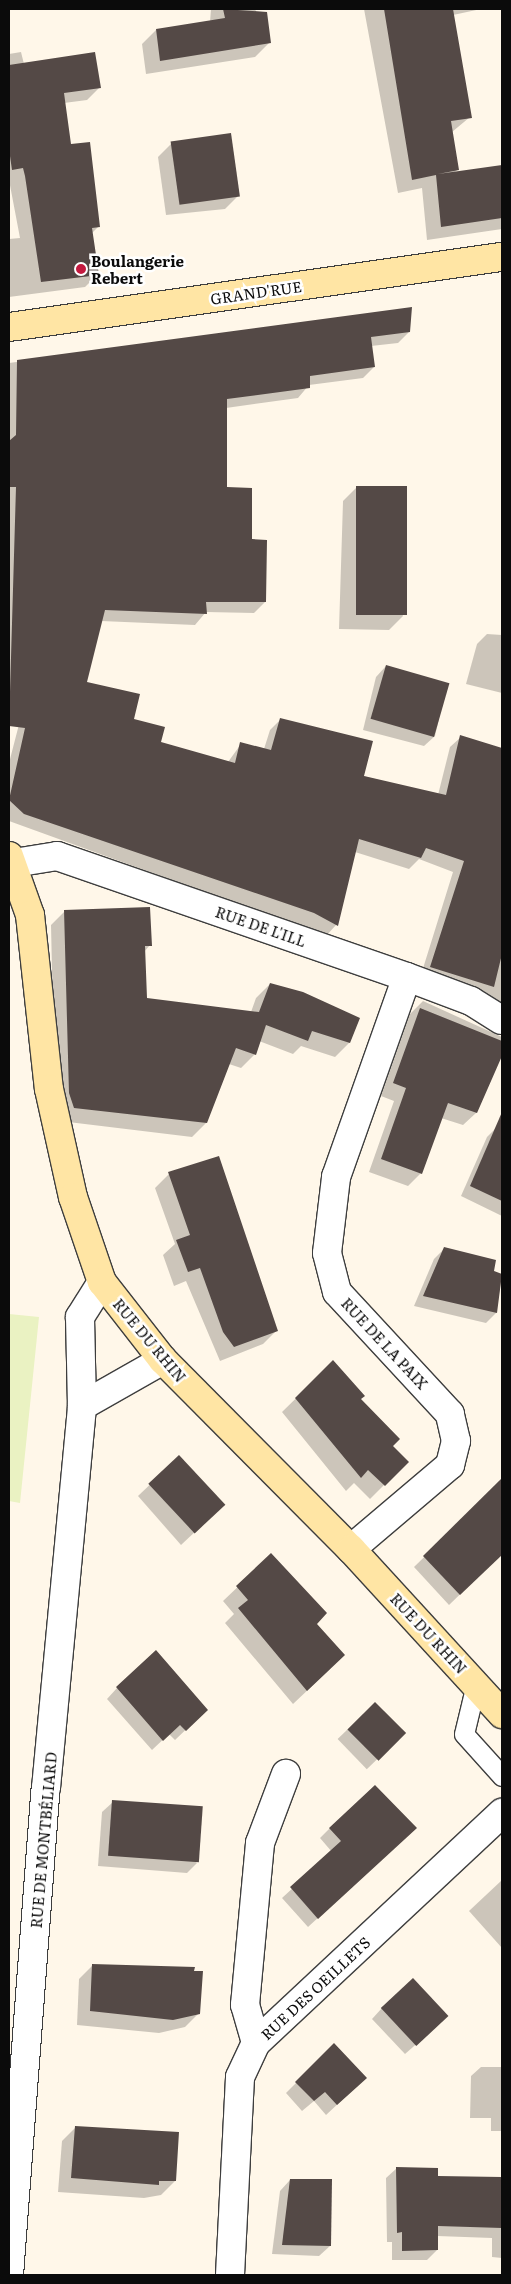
<!DOCTYPE html>
<html>
<head>
<meta charset="utf-8">
<style>
  body { margin:0 }
  #map { position:relative; width:511px; height:2284px; overflow:hidden; background:#fff7e9; font-family:Literata,serif }
  div>[style] { position:absolute }
  .pitch>* { inset:0; background:#eaf2c2 }
  .shadow>* { inset:0; background:#0003; transform-origin:0 0 }
  .building>* { inset:0; background:#544946; transform-origin:0 0 }
  .roads { filter:drop-shadow(1px 0 #3e3e3e) drop-shadow(-1px 0 #3e3e3e) drop-shadow(0 1px #3e3e3e) drop-shadow(0 -1px #3e3e3e) }
  .lane>* { height:19px; margin:-9.5px; padding:0 9.5px; transform-origin:9.5px; border-radius:9.5px; background:#fff }
  .street>* { height:28px; margin:-14px; padding:0 14px; transform-origin:14px; border-radius:14px; background:#fff }
  .secondary>* { height:28px; margin:-14px; padding:0 14px; transform-origin:14px; border-radius:14px; background:#ffe5a4 }
  .dots>* { width:14px; height:14px; translate:-50% -50%; box-sizing:border-box; border:2px solid #fff; border-radius:50% }
  span { translate:-50% -50%; white-space:nowrap; text-align:center; line-height:1.15; -webkit-text-stroke:5px #fff; paint-order:stroke }
  .poi-label { font-size:15px; color:#0b0b0b; font-weight:700 }
  .left { translate:0 -50%; text-align:left }
  .street-label { font-size:15px; color:#0b0b0b }
  .frame { position:absolute; inset:0; border:10px solid #0b0b0b; pointer-events:none }
</style>
</head>
<body>
<div id="map">
  <div class="pitch">
    <div style="clip-path:polygon(9px 1314px,39px 1317px,20px 1503px,9px 1501px)"></div>
  </div>
  <div class="shadow">
    <div style="clip-path:polygon(211px 9px,255px 9px,269px 43px,255px 57px,146px 74px,142px 44px,156px 30px,210px 22px)"></div>
    <div style="clip-path:polygon(364px 9px,481px 9px,453px 15px,470px 117px,452px 132px,458px 169px,454px 173px,502px 166px,502px 229px,427px 240px,422px 188px,398px 193px)"></div>
    <div style="clip-path:polygon(21px 52px,24px 64px,100px 87px,87px 100px,64px 103px,70px 146px,99px 226px,92px 233px,98px 274px,85px 287px,9px 297px,9px 239px,20px 238px,9px 180px,9px 54px)"></div>
    <div style="clip-path:polygon(172px 143px,239px 195px,225px 209px,166px 215px,158px 157px)"></div>
    <div style="clip-path:polygon(410px 308px,409px 332px,398px 343px,371px 346px,374px 367px,363px 378px,309px 385px,298px 398px,226px 408px,226px 488px,250px 540px,265px 602px,254px 613px,206px 612px,195px 625px,101px 621px,85px 683px,160px 743px,228px 762px,241px 744px,264px 749px,270px 730px,281px 719px,363px 776px,438px 795px,450px 747px,461px 737px,472px 792px,502px 800px,502px 1024px,420px 978px,453px 872px,419px 859px,409px 869px,355px 852px,336px 925px,326px 936px,9px 821px,9px 763px,24px 705px,9px 702px,9px 363px)"></div>
    <div style="clip-path:polygon(357px 487px,403px 616px,389px 630px,339px 629px,343px 501px)"></div>
    <div style="clip-path:polygon(487px 634px,502px 635px,502px 693px,466px 684px,477px 644px)"></div>
    <div style="clip-path:polygon(386px 666px,447px 684px,435px 736px,424px 746px,363px 730px,376px 677px)"></div>
    <div style="clip-path:polygon(65px 911px,150px 945px,144px 952px,146px 1000px,251px 1012px,256px 998px,270px 984px,358px 1019px,349px 1043px,335px 1057px,301px 1046px,293px 1054px,259px 1041px,255px 1054px,241px 1068px,229px 1064px,206px 1123px,192px 1137px,60px 1121px,55px 1108px,51px 925px)"></div>
    <div style="clip-path:polygon(423px 1001px,502px 1037px,502px 1053px,476px 1113px,463px 1125px,441px 1118px,421px 1173px,408px 1186px,369px 1172px,394px 1101px,381px 1096px,410px 1014px)"></div>
    <div style="clip-path:polygon(497px 1127px,502px 1130px,502px 1216px,461px 1196px,487px 1137px)"></div>
    <div style="clip-path:polygon(169px 1174px,277px 1330px,263px 1344px,220px 1361px,186px 1281px,174px 1286px,163px 1255px,175px 1244px,155px 1188px)"></div>
    <div style="clip-path:polygon(445px 1248px,502px 1275px,496px 1313px,486px 1323px,414px 1306px,434px 1259px)"></div>
    <div style="clip-path:polygon(333px 1362px,391px 1446px,407px 1462px,370px 1499px,354px 1483px,346px 1491px,282px 1412px)"></div>
    <div style="clip-path:polygon(179px 1457px,213px 1515px,181px 1545px,138px 1496px)"></div>
    <div style="clip-path:polygon(490px 1493px,502px 1506px,502px 1554px,449px 1605px,414px 1567px)"></div>
    <div style="clip-path:polygon(271px 1555px,330px 1669px,293px 1704px,225px 1623px,234px 1614px,223px 1601px)"></div>
    <div style="clip-path:polygon(117px 1688px,196px 1720px,175px 1740px,169px 1734px,152px 1750px,107px 1699px)"></div>
    <div style="left:375px;top:1703px;width:42px;height:52px;rotate:46deg"></div>
    <div style="clip-path:polygon(113px 1802px,197px 1863px,187px 1873px,98px 1866px,102px 1812px)"></div>
    <div style="clip-path:polygon(330px 1828px,416px 1828px,308px 1927px,282px 1898px,332px 1852px,320px 1838px)"></div>
    <div style="clip-path:polygon(502px 1880px,502px 1948px,469px 1911px)"></div>
    <div style="clip-path:polygon(93px 1965px,199px 2013px,185px 2027px,159px 2033px,77px 2025px,79px 1979px)"></div>
    <div style="clip-path:polygon(382px 2008px,437px 2026px,405px 2054px,372px 2019px)"></div>
    <div style="clip-path:polygon(334px 2045px,355px 2088px,326px 2115px,314px 2101px,302px 2111px,286px 2093px)"></div>
    <div style="clip-path:polygon(481px 2067px,502px 2067px,502px 2131px,491px 2131px,491px 2118px,470px 2118px,471px 2076px)"></div>
    <div style="clip-path:polygon(76px 2127px,175px 2181px,161px 2195px,144px 2198px,58px 2192px,62px 2141px)"></div>
    <div style="clip-path:polygon(397px 2168px,437px 2178px,502px 2178px,502px 2258px,492px 2257px,492px 2238px,437px 2236px,437px 2250px,427px 2260px,392px 2260px,392px 2242px,387px 2242px,386px 2178px)"></div>
    <div style="clip-path:polygon(290px 2180px,330px 2246px,319px 2256px,272px 2254px,280px 2191px)"></div>
  </div>
  <div class="building">
    <div style="clip-path:polygon(223px 9px,267px 12px,271px 43px,160px 61px,156px 29px,225px 18px)"></div>
    <div style="clip-path:polygon(384px 9px,453px 9px,472px 118px,451px 121px,459px 170px,438px 174px,502px 165px,502px 218px,441px 227px,436px 175px,412px 180px)"></div>
    <div style="clip-path:polygon(95px 52px,101px 88px,64px 93px,71px 144px,90px 142px,100px 227px,92px 228px,99px 275px,41px 282px,25px 176px,23px 168px,12px 170px,9px 149px,9px 65px)"></div>
    <div style="left:231px;top:133px;width:64px;height:61px;rotate:82deg"></div>
    <div style="clip-path:polygon(412px 307px,410px 332px,371px 337px,375px 367px,310px 376px,310px 388px,227px 399px,227px 487px,252px 488px,252px 539px,267px 540px,266px 602px,206px 602px,207px 614px,105px 610px,87px 682px,140px 694px,134px 719px,165px 727px,161px 742px,235px 763px,240px 742px,271px 750px,280px 718px,373px 741px,364px 776px,446px 795px,460px 735px,502px 748px,502px 954px,494px 987px,430px 967px,464px 861px,426px 848px,421px 858px,359px 839px,338px 926px,314px 913px,24px 814px,9px 800px,25px 728px,9px 726px,16px 487px,9px 487px,9px 441px,16px 435px,17px 360px)"></div>
    <div style="left:356px;top:486px;width:51px;height:129px"></div>
    <div style="left:386px;top:665px;width:66px;height:56px;rotate:16deg"></div>
    <div style="clip-path:polygon(150px 907px,152px 946px,145px 946px,147px 998px,259px 1012px,270px 983px,303px 992px,360px 1018px,350px 1043px,312px 1031px,308px 1041px,266px 1025px,256px 1055px,236px 1048px,207px 1123px,74px 1108px,69px 1093px,64px 910px)"></div>
    <div style="clip-path:polygon(420px 1008px,502px 1041px,502px 1056px,477px 1113px,448px 1103px,422px 1174px,381px 1159px,406px 1088px,393px 1083px)"></div>
    <div style="clip-path:polygon(502px 1112px,502px 1201px,470px 1186px)"></div>
    <div style="clip-path:polygon(219px 1156px,278px 1331px,234px 1347px,223px 1332px,200px 1268px,188px 1272px,176px 1240px,190px 1235px,168px 1172px)"></div>
    <div style="clip-path:polygon(444px 1247px,496px 1260px,494px 1271px,502px 1274px,497px 1313px,423px 1296px)"></div>
    <div style="clip-path:polygon(333px 1360px,365px 1396px,361px 1399px,400px 1439px,393px 1446px,409px 1462px,385px 1486px,368px 1470px,361px 1478px,295px 1398px)"></div>
    <div style="left:179px;top:1455px;width:68px;height:42px;rotate:47deg"></div>
    <div style="clip-path:polygon(502px 1478px,502px 1555px,460px 1595px,423px 1556px)"></div>
    <div style="clip-path:polygon(271px 1553px,327px 1613px,317px 1624px,345px 1655px,307px 1691px,238px 1608px,248px 1600px,236px 1586px)"></div>
    <div style="clip-path:polygon(156px 1650px,208px 1710px,186px 1731px,180px 1725px,163px 1741px,116px 1687px)"></div>
    <div style="left:375px;top:1702px;width:44px;height:39px;rotate:45deg"></div>
    <div style="clip-path:polygon(375px 1785px,417px 1828px,318px 1919px,290px 1887px,341px 1841px,329px 1828px)"></div>
    <div style="left:112px;top:1800px;width:91px;height:56px;rotate:4deg"></div>
    <div style="clip-path:polygon(92px 1964px,195px 1967px,194px 1971px,203px 1971px,200px 2014px,173px 2020px,90px 2011px)"></div>
    <div style="left:413px;top:1978px;width:52px;height:44px;rotate:47deg"></div>
    <div style="clip-path:polygon(334px 2043px,367px 2078px,337px 2105px,325px 2092px,314px 2101px,295px 2082px)"></div>
    <div style="clip-path:polygon(75px 2126px,179px 2132px,176px 2181px,159px 2181px,159px 2185px,71px 2178px)"></div>
    <div style="clip-path:polygon(396px 2167px,438px 2168px,438px 2176px,502px 2177px,502px 2228px,438px 2226px,438px 2250px,402px 2251px,402px 2232px,397px 2233px)"></div>
    <div style="clip-path:polygon(290px 2179px,332px 2179px,331px 2246px,282px 2245px)"></div>
  </div>
  <div class="roads">
    <div class="lane">
      <div style="left:476px;top:1684px;width:51px;rotate:103.5deg"></div>
      <div style="left:464px;top:1734px;width:57px;rotate:47.9deg"></div>
    </div>
    <div class="street">
      <div style="left:14px;top:863px;width:44px;rotate:-9.2deg"></div>
      <div style="left:57px;top:856px;width:370px;rotate:19.1deg"></div>
      <div style="left:407px;top:977px;width:68px;rotate:20.6deg"></div>
      <div style="left:471px;top:1001px;width:36px;rotate:32deg"></div>
      <div style="left:82px;top:1406px;width:93px;rotate:-29.6deg"></div>
      <div style="left:351px;top:1549px;width:130px;rotate:-40.3deg"></div>
      <div style="left:450px;top:1465px;width:25px;rotate:-76deg"></div>
      <div style="left:456px;top:1441px;width:28px;rotate:-103deg"></div>
      <div style="left:450px;top:1414px;width:166px;rotate:-132.8deg"></div>
      <div style="left:337px;top:1292px;width:40px;rotate:-104.4deg"></div>
      <div style="left:327px;top:1253px;width:77px;rotate:-83.2deg"></div>
      <div style="left:336px;top:1177px;width:212px;rotate:-70.5deg"></div>
      <div style="left:256px;top:2043px;width:40px;rotate:-106deg"></div>
      <div style="left:245px;top:2005px;width:163px;rotate:-84.7deg"></div>
      <div style="left:260px;top:1843px;width:74px;rotate:-69.4deg"></div>
      <div style="left:9px;top:2275px;width:488px;rotate:-85.7deg"></div>
      <div style="left:46px;top:1788px;width:384px;rotate:-84.6deg"></div>
      <div style="left:82px;top:1406px;width:89px;rotate:-91.3deg"></div>
      <div style="left:80px;top:1317px;width:41px;rotate:-57.8deg"></div>
      <div style="left:230px;top:2275px;width:198px;rotate:-87.1deg"></div>
      <div style="left:240px;top:2077px;width:38px;rotate:-65deg"></div>
      <div style="left:256px;top:2043px;width:337px;rotate:-43.1deg"></div>
    </div>
    <div class="secondary">
      <div style="left:9px;top:327px;width:498px;rotate:-8.1deg"></div>
      <div style="left:9px;top:856px;width:63px;rotate:70.4deg"></div>
      <div style="left:30px;top:915px;width:175px;rotate:83.8deg"></div>
      <div style="left:49px;top:1089px;width:111px;rotate:77.5deg"></div>
      <div style="left:73px;top:1197px;width:90px;rotate:71.2deg"></div>
      <div style="left:102px;top:1282px;width:99px;rotate:52deg"></div>
      <div style="left:163px;top:1360px;width:267px;rotate:45.2deg"></div>
      <div style="left:351px;top:1549px;width:224px;rotate:47.5deg"></div>
    </div>
  </div>
  <div class="dots">
    <div style="left:81px;top:269px;background:#c4193f"></div>
  </div>
  <div class="poi-label">
    <span class="left" style="left:91px;top:269px">Boulangerie<br>Rebert</span>
  </div>
  <div class="street-label">
    <span style="left:256px;top:292px;rotate:-8deg">GRAND'RUE</span>
    <span style="left:261px;top:926px;rotate:19deg">RUE DE L'ILL</span>
    <span style="left:150px;top:1340px;rotate:50deg">RUE DU RHIN</span>
    <span style="left:385px;top:1343px;rotate:47deg">RUE DE LA PAIX</span>
    <span style="left:429px;top:1633px;rotate:47deg">RUE DU RHIN</span>
    <span style="left:43px;top:1840px;rotate:-85deg">RUE DE MONTBÉLIARD</span>
    <span style="left:315px;top:1988px;rotate:-43deg">RUE DES OEILLETS</span>
  </div>
  <div class="frame"></div>
</div>
</body>
</html>
